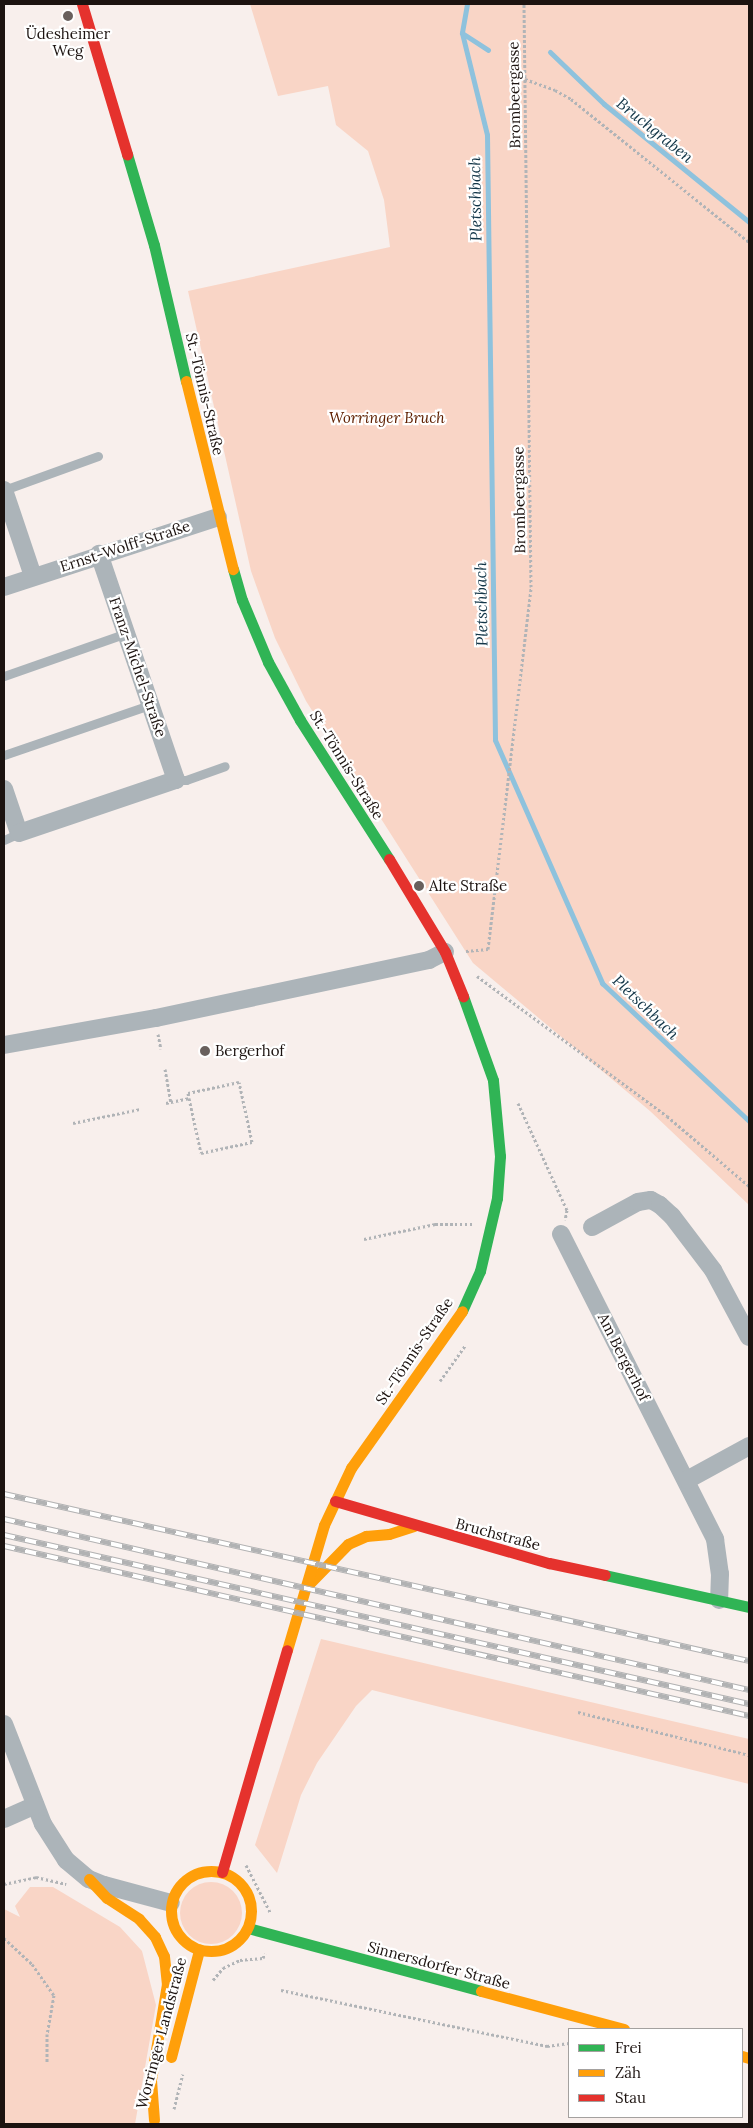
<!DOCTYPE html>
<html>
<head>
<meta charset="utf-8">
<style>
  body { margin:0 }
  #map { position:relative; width:753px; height:2128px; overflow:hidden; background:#f8efec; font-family:Lora,serif }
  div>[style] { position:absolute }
  .green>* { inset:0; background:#f9d5c6 }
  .round { border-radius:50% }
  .stream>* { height:5px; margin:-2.5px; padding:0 2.5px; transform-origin:2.5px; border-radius:2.5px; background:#8ec2dd }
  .path>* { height:3px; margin-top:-1.5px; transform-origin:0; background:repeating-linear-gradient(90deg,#b1b4b7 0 2.5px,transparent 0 5px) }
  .lane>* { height:9px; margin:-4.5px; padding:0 4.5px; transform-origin:4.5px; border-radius:4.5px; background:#acb4b9 }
  .street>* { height:18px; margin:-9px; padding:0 9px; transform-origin:9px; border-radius:9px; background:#acb4b9 }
  .fast>* { height:11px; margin:-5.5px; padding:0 5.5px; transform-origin:5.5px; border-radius:5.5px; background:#30b455 }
  .slow>* { height:11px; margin:-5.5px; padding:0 5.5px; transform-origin:5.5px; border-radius:5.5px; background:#ff9f0a }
  .slow>.ring { margin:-5.5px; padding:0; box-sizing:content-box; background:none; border:11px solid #ff9f0a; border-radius:50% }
  .jam>* { height:11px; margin:-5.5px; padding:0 5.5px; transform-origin:5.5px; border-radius:5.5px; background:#e5322d }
  .rail>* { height:5.5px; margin-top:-2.75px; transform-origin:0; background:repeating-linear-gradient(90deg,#fff 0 11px,#b1b2b3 0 22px); box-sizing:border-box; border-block:1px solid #b1b2b3 }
  .dots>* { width:14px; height:14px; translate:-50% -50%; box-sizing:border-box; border:2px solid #fff; border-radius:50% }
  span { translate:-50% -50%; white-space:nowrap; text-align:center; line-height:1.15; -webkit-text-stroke:4.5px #fff; paint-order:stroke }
  .poi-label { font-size:15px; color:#1c1310 }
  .left { translate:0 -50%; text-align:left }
  .street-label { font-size:15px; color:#1c1310 }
  .park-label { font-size:15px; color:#5f2000; font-style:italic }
  .water-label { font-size:16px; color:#133648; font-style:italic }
  .frame { position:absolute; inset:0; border:5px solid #1c1310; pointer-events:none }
  .legend { position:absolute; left:568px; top:2028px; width:175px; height:90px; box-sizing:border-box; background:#fff; border:1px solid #a4a19f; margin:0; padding:6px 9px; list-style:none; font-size:15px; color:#1c1310 }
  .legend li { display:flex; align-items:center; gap:10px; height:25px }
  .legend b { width:25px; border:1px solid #a4a19f }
</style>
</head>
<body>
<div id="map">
  <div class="green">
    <div style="clip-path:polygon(250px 4px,749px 4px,749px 1205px,650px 1111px,473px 963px,306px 701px,275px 638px,251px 571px,188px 291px,390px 247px,384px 200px,368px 151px,336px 125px,328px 86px,278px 96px)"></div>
    <div style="clip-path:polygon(321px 1639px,749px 1739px,749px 1784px,372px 1690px,356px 1706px,317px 1763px,301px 1795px,277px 1873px,255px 1845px)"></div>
    <div class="round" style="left:180px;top:1882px;width:62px;height:62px"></div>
    <div style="clip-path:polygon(30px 1887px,53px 1887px,120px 1927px,142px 1951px,156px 2005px,135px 2124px,4px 2124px,4px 1909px,20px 1917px,15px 1906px)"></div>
  </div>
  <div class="stream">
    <div style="left:467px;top:4px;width:29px;rotate:100deg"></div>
    <div style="left:462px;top:33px;width:105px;rotate:76.2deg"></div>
    <div style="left:487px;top:135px;width:605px;rotate:89.24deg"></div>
    <div style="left:495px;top:740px;width:266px;rotate:66.2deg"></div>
    <div style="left:602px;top:983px;width:202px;rotate:43.2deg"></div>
    <div style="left:462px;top:33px;width:31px;rotate:33deg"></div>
    <div style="left:550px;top:52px;width:75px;rotate:43.9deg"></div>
    <div style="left:604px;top:104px;width:187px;rotate:39.1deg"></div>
  </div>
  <div class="path">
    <div style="left:525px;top:79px;width:32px;rotate:20deg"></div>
    <div style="left:555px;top:90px;width:18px;rotate:29deg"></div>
    <div style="left:571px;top:99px;width:228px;rotate:38.8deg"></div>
    <div style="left:466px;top:951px;width:22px;rotate:-5deg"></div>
    <div style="left:488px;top:949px;width:365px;rotate:-83.2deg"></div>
    <div style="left:531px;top:587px;width:583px;rotate:-90.69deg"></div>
    <div style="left:477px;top:976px;width:236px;rotate:36.4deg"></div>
    <div style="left:667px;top:1116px;width:108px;rotate:40.5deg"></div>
    <div style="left:158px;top:1034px;width:15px;rotate:79deg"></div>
    <div style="left:165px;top:1069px;width:34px;rotate:80deg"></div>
    <div style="left:166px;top:1103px;width:24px;rotate:-12deg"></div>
    <div style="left:189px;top:1098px;width:56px;rotate:77.7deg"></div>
    <div style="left:201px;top:1153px;width:52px;rotate:-12.2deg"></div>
    <div style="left:252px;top:1142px;width:61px;rotate:-102.2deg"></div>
    <div style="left:239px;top:1082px;width:52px;rotate:167.8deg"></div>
    <div style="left:188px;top:1093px;width:5px;rotate:79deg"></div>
    <div style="left:518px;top:1103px;width:118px;rotate:65.4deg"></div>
    <div style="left:567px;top:1210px;width:10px;rotate:101deg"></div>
    <div style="left:73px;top:1123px;width:68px;rotate:-11.8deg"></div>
    <div style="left:364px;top:1239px;width:73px;rotate:-11.9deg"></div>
    <div style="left:435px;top:1224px;width:37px"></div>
    <div style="left:440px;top:1381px;width:43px;rotate:-54.5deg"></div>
    <div style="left:578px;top:1712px;width:176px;rotate:14.1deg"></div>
    <div style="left:246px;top:1865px;width:53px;rotate:62.9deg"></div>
    <div style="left:4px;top:1884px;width:33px;rotate:-12deg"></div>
    <div style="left:36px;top:1877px;width:31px;rotate:13deg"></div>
    <div style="left:4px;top:1938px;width:38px;rotate:43deg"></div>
    <div style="left:32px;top:1964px;width:38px;rotate:55deg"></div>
    <div style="left:54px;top:1995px;width:40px;rotate:100deg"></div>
    <div style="left:47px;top:2034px;width:29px;rotate:90deg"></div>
    <div style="left:213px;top:1980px;width:16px;rotate:-50deg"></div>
    <div style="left:223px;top:1968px;width:19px;rotate:-25deg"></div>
    <div style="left:240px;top:1960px;width:23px;rotate:-5deg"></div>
    <div style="left:263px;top:1958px;width:5px;rotate:-68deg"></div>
    <div style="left:281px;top:1990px;width:272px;rotate:11.9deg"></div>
    <div style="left:547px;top:2046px;width:22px;rotate:-8deg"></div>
    <div style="left:174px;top:2109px;width:36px;rotate:-76deg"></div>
  </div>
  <div class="lane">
    <div style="left:4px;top:490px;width:100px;rotate:-19.9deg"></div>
    <div style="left:4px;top:676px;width:130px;rotate:-19.3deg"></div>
    <div style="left:4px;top:755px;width:157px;rotate:-19deg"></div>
    <div style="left:176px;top:780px;width:10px"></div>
    <div style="left:186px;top:780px;width:41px;rotate:-19.7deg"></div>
    <div style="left:4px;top:840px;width:17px;rotate:-25deg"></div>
  </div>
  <div class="street">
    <div style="left:4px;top:490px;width:91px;rotate:71.4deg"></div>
    <div style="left:4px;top:587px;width:225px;rotate:-18.1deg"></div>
    <div style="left:4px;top:789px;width:46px;rotate:71.2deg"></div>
    <div style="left:19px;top:833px;width:166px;rotate:-18.7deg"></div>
    <div style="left:176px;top:780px;width:239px;rotate:-108.8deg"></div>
    <div style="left:4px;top:1045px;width:154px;rotate:-10.1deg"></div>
    <div style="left:156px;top:1018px;width:279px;rotate:-12deg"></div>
    <div style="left:429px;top:960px;width:18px;rotate:-27deg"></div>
    <div style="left:592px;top:1227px;width:52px;rotate:-28.5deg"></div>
    <div style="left:638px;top:1202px;width:13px;rotate:-9deg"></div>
    <div style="left:651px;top:1200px;width:10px;rotate:29deg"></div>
    <div style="left:660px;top:1205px;width:16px;rotate:43deg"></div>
    <div style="left:672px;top:1216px;width:68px;rotate:52.8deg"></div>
    <div style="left:713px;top:1270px;width:76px;rotate:61.8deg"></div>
    <div style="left:561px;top:1234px;width:342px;rotate:63.2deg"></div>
    <div style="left:715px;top:1539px;width:35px;rotate:82deg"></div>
    <div style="left:720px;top:1574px;width:26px;rotate:92deg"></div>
    <div style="left:687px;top:1480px;width:71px;rotate:-28.7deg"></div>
    <div style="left:4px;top:1724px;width:107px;rotate:68.7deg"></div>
    <div style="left:43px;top:1824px;width:43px;rotate:57.4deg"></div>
    <div style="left:66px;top:1860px;width:30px;rotate:40deg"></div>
    <div style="left:89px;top:1879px;width:16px;rotate:22deg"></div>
    <div style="left:104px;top:1885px;width:69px;rotate:15deg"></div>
    <div style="left:4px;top:1819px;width:34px;rotate:-24deg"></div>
  </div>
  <div class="fast">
    <div style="left:127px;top:154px;width:95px;rotate:73.5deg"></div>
    <div style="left:154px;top:245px;width:140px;rotate:76.8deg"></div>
    <div style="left:233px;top:569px;width:32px;rotate:74deg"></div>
    <div style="left:242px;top:600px;width:67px;rotate:67.2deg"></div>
    <div style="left:268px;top:662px;width:66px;rotate:61.1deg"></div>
    <div style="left:300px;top:720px;width:165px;rotate:57.4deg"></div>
    <div style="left:462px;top:1311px;width:44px;rotate:-65.8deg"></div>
    <div style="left:480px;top:1271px;width:75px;rotate:-76.9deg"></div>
    <div style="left:497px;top:1198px;width:42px;rotate:-85.9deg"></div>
    <div style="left:500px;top:1156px;width:76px;rotate:-95.3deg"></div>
    <div style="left:493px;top:1080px;width:89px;rotate:-109.7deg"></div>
    <div style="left:605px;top:1575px;width:148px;rotate:12.5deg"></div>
    <div style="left:248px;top:1928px;width:241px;rotate:15.1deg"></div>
  </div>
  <div class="slow">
    <div style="left:186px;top:381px;width:194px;rotate:76deg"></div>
    <div style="left:309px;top:1584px;width:56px;rotate:-45.7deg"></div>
    <div style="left:348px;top:1544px;width:20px;rotate:-24deg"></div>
    <div style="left:366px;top:1536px;width:23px;rotate:-5deg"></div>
    <div style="left:389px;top:1534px;width:26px;rotate:-18deg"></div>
    <div style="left:287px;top:1650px;width:130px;rotate:-73.5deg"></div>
    <div style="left:324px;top:1525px;width:63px;rotate:-64.7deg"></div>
    <div style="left:351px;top:1468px;width:192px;rotate:-54.7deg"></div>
    <div class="ring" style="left:171px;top:1871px;width:69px;height:69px"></div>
    <div style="left:89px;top:1879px;width:26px;rotate:47deg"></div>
    <div style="left:107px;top:1898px;width:38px;rotate:33deg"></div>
    <div style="left:139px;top:1919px;width:24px;rotate:48deg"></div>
    <div style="left:155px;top:1937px;width:21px;rotate:65deg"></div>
    <div style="left:164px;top:1956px;width:28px;rotate:84deg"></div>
    <div style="left:167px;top:1984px;width:97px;rotate:99.5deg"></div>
    <div style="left:151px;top:2080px;width:40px;rotate:85.7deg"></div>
    <div style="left:481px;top:1991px;width:148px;rotate:14.9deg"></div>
    <div style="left:742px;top:2056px;width:7px;rotate:16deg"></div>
    <div style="left:171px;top:2057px;width:111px;rotate:-75.3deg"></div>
  </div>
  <div class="jam">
    <div style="left:82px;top:4px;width:157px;rotate:73.3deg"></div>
    <div style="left:389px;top:859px;width:109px;rotate:58.9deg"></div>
    <div style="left:445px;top:952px;width:48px;rotate:67.8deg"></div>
    <div style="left:335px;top:1501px;width:223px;rotate:16.2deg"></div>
    <div style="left:549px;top:1563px;width:57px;rotate:12.1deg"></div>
    <div style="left:222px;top:1872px;width:231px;rotate:-73.7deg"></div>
  </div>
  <div class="rail">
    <div style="left:4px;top:1494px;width:763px;rotate:12.63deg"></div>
    <div style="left:4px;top:1519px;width:764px;rotate:12.93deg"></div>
    <div style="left:4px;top:1535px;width:764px;rotate:12.78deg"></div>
    <div style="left:4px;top:1546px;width:764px;rotate:12.85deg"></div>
  </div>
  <div class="dots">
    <div style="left:68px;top:16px;background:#69605d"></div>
    <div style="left:419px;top:886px;background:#69605d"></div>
    <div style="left:205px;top:1051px;background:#69605d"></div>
  </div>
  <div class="poi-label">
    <span style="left:68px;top:42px">Üdesheimer<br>Weg</span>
    <span class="left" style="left:429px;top:886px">Alte Straße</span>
    <span class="left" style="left:215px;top:1051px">Bergerhof</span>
  </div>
  <div class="street-label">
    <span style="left:514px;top:95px;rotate:-91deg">Brombeergasse</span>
    <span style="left:205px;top:394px;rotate:77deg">St.-Tönnis-Straße</span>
    <span style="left:519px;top:500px;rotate:-91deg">Brombeergasse</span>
    <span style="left:125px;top:546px;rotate:-18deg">Ernst-Wolff-Straße</span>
    <span style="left:138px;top:667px;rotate:71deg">Franz-Michel-Straße</span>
    <span style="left:347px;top:765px;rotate:58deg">St.-Tönnis-Straße</span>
    <span style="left:414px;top:1351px;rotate:-56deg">St.-Tönnis-Straße</span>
    <span style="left:624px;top:1357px;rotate:63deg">Am Bergerhof</span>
    <span style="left:498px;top:1534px;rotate:15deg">Bruchstraße</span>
    <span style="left:439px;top:1965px;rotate:15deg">Sinnersdorfer Straße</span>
    <span style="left:161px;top:2033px;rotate:-75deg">Worringer Landstraße</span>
  </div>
  <div class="park-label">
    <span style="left:387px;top:418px">Worringer Bruch</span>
  </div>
  <div class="water-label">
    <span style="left:655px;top:130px;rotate:39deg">Bruchgraben</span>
    <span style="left:475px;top:199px;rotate:-91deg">Pletschbach</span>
    <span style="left:481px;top:604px;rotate:-91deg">Pletschbach</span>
    <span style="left:646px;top:1007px;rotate:44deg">Pletschbach</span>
  </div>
  <div class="frame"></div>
  <ul class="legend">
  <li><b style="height:6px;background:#30b455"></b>Frei</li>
  <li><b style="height:6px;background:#ff9f0a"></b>Zäh</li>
  <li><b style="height:6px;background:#e5322d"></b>Stau</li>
  </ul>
</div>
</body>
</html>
